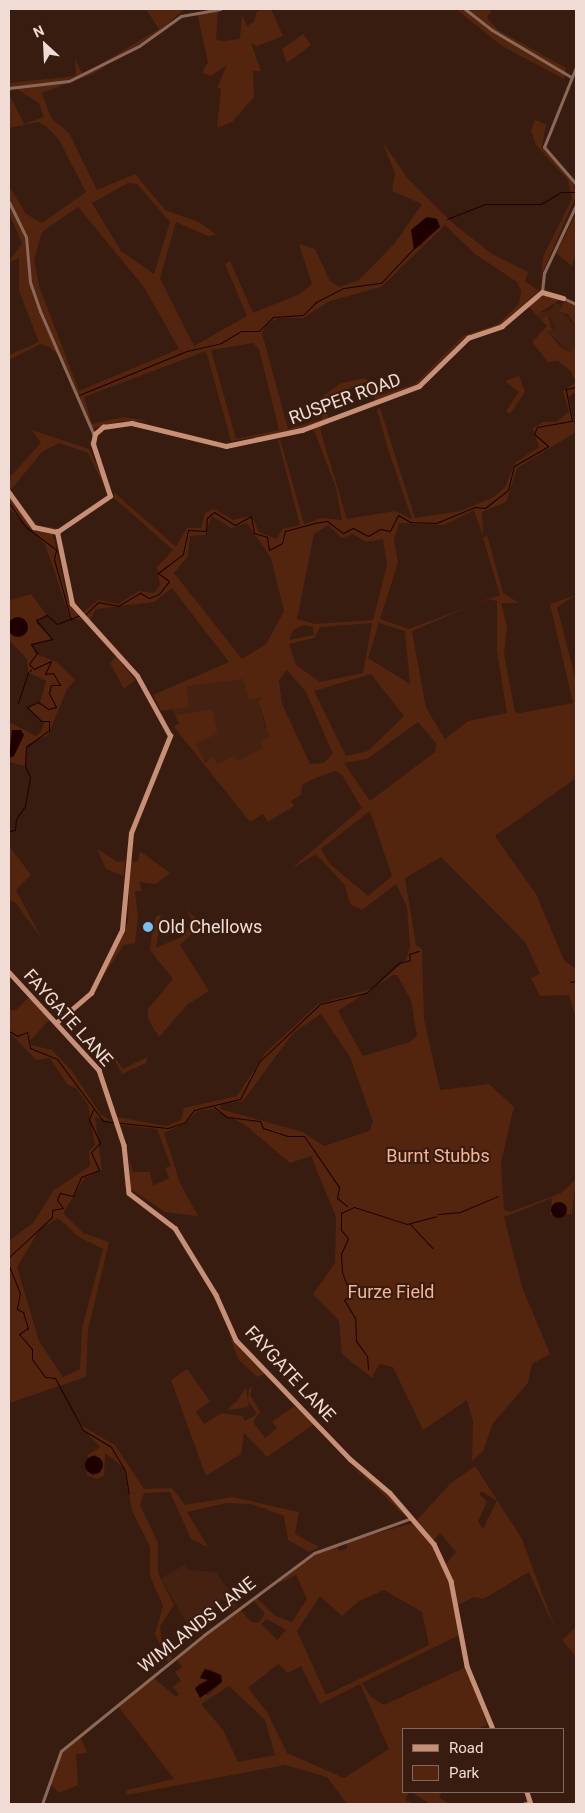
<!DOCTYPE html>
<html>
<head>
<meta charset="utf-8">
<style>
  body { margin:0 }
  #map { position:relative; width:585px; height:1813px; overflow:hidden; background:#371c0f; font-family:Roboto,sans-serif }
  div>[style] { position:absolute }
  .built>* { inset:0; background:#442111 }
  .green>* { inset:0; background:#53250f }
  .water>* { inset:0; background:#1e0000 }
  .round { border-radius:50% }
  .stream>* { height:1px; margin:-0.5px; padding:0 0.5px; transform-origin:0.5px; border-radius:0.5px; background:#1e0000 }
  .street>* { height:3px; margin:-1.5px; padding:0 1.5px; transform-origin:1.5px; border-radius:1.5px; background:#8c6859 }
  .secondary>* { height:4.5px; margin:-2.25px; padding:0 2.25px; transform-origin:2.25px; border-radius:2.25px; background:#c78f76 }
  .rail>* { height:3px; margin-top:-1.5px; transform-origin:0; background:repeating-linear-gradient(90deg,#371c0f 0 4px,#d7c2b9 0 8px); box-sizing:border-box; border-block:1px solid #d7c2b9 }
  .dots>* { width:14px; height:14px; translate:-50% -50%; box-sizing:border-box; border:2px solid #371c0f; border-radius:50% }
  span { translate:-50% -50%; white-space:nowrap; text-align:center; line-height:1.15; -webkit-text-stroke:4px #371c0f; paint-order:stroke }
  .street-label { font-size:18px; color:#f0dcd4 }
  .poi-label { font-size:18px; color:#f0dcd4 }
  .left { translate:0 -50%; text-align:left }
  .park-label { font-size:18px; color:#f5b497 }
  .frame { position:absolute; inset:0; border:10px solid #f0dcd4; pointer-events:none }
  .legend { position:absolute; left:402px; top:1728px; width:162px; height:65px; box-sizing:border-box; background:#371c0f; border:1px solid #81695e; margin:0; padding:6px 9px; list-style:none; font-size:15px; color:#f0dcd4 }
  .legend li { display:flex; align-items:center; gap:10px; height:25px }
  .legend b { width:25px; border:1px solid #81695e }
  .north { position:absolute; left:20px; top:20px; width:50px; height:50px; -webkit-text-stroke:4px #371c0f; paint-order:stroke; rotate:335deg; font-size:14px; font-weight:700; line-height:20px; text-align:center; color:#f0dcd4 }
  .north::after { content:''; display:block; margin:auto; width:18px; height:22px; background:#f0dcd4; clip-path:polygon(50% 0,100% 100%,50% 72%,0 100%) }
</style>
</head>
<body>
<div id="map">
  <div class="built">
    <div style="clip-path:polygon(555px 303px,562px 305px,559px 308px,576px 327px,576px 346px,570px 352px,546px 331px,556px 328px,549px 316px,540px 319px,538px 313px,551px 310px)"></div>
    <div style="clip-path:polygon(262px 668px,273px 700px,259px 702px,265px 728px,274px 725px,265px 760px,211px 770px,171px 708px,182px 685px)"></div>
    <div style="clip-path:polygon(186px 1564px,189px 1570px,216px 1572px,230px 1592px,226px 1595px,238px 1607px,235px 1609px,222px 1599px,206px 1614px,209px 1618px,191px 1631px,161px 1578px)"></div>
  </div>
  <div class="green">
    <div style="clip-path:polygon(evenodd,146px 9px,184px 10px,156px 33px,93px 74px,42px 93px,51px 118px,69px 133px,97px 190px,135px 174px,165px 210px,199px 222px,217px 235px,208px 236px,176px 222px,160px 278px,194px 346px,247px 316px,225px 264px,230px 261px,253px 313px,300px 294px,312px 284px,299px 244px,315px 249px,330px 281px,339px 287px,359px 280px,395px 243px,422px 204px,392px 191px,395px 173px,382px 141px,408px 179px,455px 225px,492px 254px,528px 272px,525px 281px,539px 291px,500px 325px,463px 339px,418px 384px,376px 401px,366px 382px,321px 400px,329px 418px,320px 429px,347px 519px,395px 511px,412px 519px,387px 446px,377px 409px,380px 408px,415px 518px,460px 511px,494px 497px,505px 487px,515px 463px,539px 447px,533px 428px,543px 422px,556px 422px,569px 412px,563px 391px,576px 382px,571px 371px,558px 361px,548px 362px,532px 342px,547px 326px,528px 306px,545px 295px,561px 299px,538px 314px,540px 319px,548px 316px,552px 330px,547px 332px,562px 348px,570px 352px,576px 346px,576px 391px,569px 397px,576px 432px,517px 468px,506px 502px,482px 512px,483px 536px,474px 510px,444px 525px,399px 523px,394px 539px,398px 563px,380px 619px,409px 629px,500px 595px,483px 538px,487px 535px,503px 593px,519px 603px,501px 603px,507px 626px,504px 654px,515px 712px,520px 713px,573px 703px,550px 604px,576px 595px,557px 607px,576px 681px,576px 778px,495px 836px,536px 894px,564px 960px,576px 969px,576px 1019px,569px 995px,540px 996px,531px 978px,540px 974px,525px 942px,441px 857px,405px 878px,416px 945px,422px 949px,424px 1019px,440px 1090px,489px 1084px,514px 1107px,501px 1163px,504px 1210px,510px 1212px,561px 1193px,576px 1179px,572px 1214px,550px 1215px,552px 1198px,504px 1217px,522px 1287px,550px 1354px,532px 1364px,528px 1383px,493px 1423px,483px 1451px,472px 1461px,473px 1421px,467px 1400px,423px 1430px,393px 1367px,379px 1364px,372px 1378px,342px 1354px,339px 1321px,313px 1294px,335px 1263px,336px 1217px,311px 1156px,290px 1163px,244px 1124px,212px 1109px,197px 1111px,187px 1122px,164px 1133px,180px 1183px,198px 1216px,165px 1212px,131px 1189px,129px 1158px,133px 1172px,150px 1172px,153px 1186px,169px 1178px,165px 1168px,171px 1166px,157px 1129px,119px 1125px,117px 1117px,166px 1126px,181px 1120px,184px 1108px,237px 1096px,266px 1052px,318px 1004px,374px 988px,406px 959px,410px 947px,407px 907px,396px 884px,362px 910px,350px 904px,345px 885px,316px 854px,291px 869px,362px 808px,342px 775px,336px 771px,315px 778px,302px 785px,301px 795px,291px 801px,294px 806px,268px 822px,263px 814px,250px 822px,174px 727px,179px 723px,175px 715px,212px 709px,218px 733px,196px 744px,206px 763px,213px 757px,218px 764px,234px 756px,238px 761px,263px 748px,260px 742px,269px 737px,259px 702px,262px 697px,249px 700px,243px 679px,187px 686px,189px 707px,161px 711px,153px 695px,229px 662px,172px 588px,154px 602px,96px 609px,89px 622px,81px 614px,98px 600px,118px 604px,139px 591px,154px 593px,160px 585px,157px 567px,173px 550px,113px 497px,115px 493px,176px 547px,187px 528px,201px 528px,205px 513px,214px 509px,233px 520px,252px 516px,259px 532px,277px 539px,282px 529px,300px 525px,278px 440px,280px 439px,304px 524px,322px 518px,342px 520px,336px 488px,314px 430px,309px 428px,231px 441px,206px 351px,84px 397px,92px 424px,124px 417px,149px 421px,121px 421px,92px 429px,62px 360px,50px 347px,40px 344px,9px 360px,9px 355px,39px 342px,19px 291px,19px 258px,9px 262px,22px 243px,9px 213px,9px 186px,26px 214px,42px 223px,86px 192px,59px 140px,46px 126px,38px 122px,9px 128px,9px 94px,24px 124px,44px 117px,39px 103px,15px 88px,9px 91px,9px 83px,76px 76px,75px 59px,82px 73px,99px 65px,159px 29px,146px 9px,128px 183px,137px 184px,170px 222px,154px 274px,121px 251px,92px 203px,128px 183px,146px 9px,78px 207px,144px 287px,179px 349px,79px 391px,39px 286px,34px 260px,42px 232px,78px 207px,146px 9px,425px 218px,440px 225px,419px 247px,411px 230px,425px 218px,146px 9px,445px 225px,475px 254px,517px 282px,521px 291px,519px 304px,498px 324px,463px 336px,415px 384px,380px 395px,365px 378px,341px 383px,319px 399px,322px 419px,288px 429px,262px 333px,267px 324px,278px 318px,303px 318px,330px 301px,381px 287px,445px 225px,146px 9px,253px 343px,259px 349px,279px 430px,236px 439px,211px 350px,253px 343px,146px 9px,212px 516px,231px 528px,247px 523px,271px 558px,284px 611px,266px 644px,242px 659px,174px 573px,188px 556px,190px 536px,205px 535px,212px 516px,146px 9px,328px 525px,342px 538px,353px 534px,366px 542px,383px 539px,387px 565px,373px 620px,315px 624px,297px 619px,314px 534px,328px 525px,146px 9px,487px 599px,497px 601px,497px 651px,507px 713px,468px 721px,445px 739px,426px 708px,412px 631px,487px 599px,146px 9px,372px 623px,363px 673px,320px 682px,296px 665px,289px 644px,314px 638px,320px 627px,372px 623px,146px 9px,379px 623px,405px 631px,410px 684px,368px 658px,379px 623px,146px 9px,304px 625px,313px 627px,314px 635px,289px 640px,293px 630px,304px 625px,146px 9px,287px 670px,306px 692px,333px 754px,323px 763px,310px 764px,282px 704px,279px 680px,287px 670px,146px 9px,371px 674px,404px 716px,368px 751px,346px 756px,314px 691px,371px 674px,146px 9px,418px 722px,436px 743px,435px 752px,370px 801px,344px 763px,367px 759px,418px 722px,146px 9px,370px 811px,392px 876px,368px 896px,330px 864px,321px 849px,370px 811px,146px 9px,393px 975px,397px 975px,411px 1000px,417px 1036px,410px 1042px,363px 1056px,338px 1011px,393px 975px,146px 9px,321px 1014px,350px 1057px,373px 1122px,369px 1131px,324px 1146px,303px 1132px,220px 1109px,221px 1104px,243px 1101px,293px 1033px,321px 1014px)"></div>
    <div style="clip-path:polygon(265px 9px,271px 9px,283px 36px,257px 46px,251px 43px,261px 71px,253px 71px,254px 97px,232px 122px,217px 128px,221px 89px,217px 88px,227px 65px,211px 76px,202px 73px,208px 62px,197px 13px,218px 11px,216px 40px,224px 41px,240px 39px,242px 15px,247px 26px,254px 22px,257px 11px)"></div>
    <div style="clip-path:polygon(456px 9px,492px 9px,487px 18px,498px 30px,566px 68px,564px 79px,502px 46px)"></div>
    <div style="clip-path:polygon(303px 34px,311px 45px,287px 63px,282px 49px)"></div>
    <div style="clip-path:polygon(535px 120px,546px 124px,542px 148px,573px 181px,576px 196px,541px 276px,543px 257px,572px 199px,568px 180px,536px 145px,531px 131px)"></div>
    <div style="clip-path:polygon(576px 214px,576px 254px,572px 266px,556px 253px)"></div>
    <div style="clip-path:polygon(565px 301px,576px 305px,576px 327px,569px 315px,559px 311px)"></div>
    <div style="clip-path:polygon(519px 376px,525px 392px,510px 414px,506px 411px,519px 392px,505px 381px)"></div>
    <div style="clip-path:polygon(32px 430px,89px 449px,108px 489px,108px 494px,88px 453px,59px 443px,42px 452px,10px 491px,37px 525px,56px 528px,53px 535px,67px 597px,81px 620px,70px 618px,45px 544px,9px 508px,9px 478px,41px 443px)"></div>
    <div style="clip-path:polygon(31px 594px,46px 614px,36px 623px,52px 639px,31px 644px,36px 654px,57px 662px,75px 680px,67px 689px,48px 735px,27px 745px,25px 766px,9px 762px,9px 722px,36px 736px,41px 732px,44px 722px,27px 707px,40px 703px,46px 681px,28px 672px,27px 659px,9px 640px,9px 601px)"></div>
    <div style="clip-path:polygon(116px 656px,135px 680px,124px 689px,110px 663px)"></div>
    <div style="clip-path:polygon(9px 846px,31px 875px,16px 890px,42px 939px,15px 902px,9px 900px)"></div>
    <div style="clip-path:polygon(97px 849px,118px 862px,125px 860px,124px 876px,106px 869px)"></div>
    <div style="clip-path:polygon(140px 851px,170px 873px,156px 884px,140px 882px,141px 891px,135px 891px,138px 918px,135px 943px,124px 945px,101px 979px,128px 921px,130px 862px,138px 861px)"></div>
    <div style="clip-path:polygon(186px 909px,201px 924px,180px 945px,209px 991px,188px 1004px,159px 1037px,148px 1019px,148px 1009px,173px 979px,150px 950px,152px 931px,156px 916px,161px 915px,156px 948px,183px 936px,193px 922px)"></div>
    <div style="clip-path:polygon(evenodd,29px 997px,50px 1019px,30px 1041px,31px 1045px,52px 1050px,72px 1071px,101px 1115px,115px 1123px,95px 1117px,102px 1170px,85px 1178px,63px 1213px,83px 1233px,109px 1242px,88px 1330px,86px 1377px,9px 1403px,9px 1241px,34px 1222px,53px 1191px,90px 1166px,89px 1151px,95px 1145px,88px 1105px,77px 1089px,67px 1084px,50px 1058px,36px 1060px,9px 1032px,9px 1010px,16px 1010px,29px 997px,58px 1218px,79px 1237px,103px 1249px,82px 1328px,80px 1369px,63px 1377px,39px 1341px,17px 1267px,40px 1229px,58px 1218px)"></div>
    <div style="clip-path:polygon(107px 1045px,123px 1069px,147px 1057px,146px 1063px,122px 1074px)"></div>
    <div style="clip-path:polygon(228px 1331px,241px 1350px,265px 1374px,257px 1377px,238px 1359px)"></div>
    <div style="clip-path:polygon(187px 1369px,210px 1401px,196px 1412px,204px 1424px,222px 1413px,242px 1416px,245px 1421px,257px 1414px,248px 1401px,249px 1389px,252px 1386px,250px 1395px,260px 1412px,253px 1422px,265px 1438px,277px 1428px,272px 1422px,294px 1406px,314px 1424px,267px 1457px,244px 1433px,241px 1454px,206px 1476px,171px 1380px)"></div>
    <div style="clip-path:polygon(246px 1388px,249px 1407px,227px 1410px,237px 1401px)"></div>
    <div style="clip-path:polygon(evenodd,77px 1423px,115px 1445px,144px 1489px,172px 1488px,185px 1505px,232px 1497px,299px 1512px,295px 1534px,319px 1547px,309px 1552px,288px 1540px,284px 1516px,251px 1504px,227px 1503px,187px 1512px,208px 1547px,191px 1539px,170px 1492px,144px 1493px,140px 1505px,158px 1543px,158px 1573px,174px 1605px,160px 1626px,162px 1642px,172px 1659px,168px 1662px,155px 1634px,163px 1606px,150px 1576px,150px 1547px,132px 1511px,124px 1468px,105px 1453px,104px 1476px,96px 1479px,87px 1475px,88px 1455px,100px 1447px,77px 1423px,95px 1454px,101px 1472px,93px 1476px,88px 1472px,88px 1459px,95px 1454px)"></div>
    <div style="clip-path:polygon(341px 1459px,388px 1493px,407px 1519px,375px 1486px)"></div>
    <div style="clip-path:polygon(evenodd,475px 1466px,522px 1539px,556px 1631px,529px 1572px,483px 1599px,474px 1597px,458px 1605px,446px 1564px,456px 1552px,440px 1533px,433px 1541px,417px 1520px,451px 1483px,475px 1466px,482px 1491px,497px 1501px,483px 1529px,478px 1521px,487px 1502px,479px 1494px,482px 1491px)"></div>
    <div style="clip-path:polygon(evenodd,413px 1523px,434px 1546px,448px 1578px,459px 1635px,362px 1683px,371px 1697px,384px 1705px,466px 1667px,487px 1725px,477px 1729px,404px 1729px,404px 1792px,409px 1792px,405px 1800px,413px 1804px,347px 1804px,327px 1777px,285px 1765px,126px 1795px,127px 1790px,174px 1779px,118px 1706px,154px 1678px,176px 1697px,179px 1694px,173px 1687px,181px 1681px,175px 1672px,182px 1667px,177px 1660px,240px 1609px,251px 1622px,258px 1623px,265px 1614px,254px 1601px,257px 1598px,275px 1616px,292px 1622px,307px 1599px,296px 1575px,277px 1584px,310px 1557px,336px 1545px,339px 1551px,347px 1549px,346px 1542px,413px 1523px,384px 1590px,422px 1612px,429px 1645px,326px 1695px,297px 1631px,320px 1596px,342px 1616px,359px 1601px,384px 1590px,413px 1523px,267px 1619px,286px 1630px,277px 1640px,261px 1624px,267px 1619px,413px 1523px,278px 1664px,288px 1673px,301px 1666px,320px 1704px,360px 1684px,389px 1749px,344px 1778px,287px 1753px,267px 1712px,248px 1688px,278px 1664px,413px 1523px,210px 1669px,219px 1674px,219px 1685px,208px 1695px,195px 1692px,198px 1684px,208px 1680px,200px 1677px,202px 1672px,210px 1669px,413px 1523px,229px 1686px,265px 1720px,275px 1755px,238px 1762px,223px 1730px,201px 1704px,229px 1686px)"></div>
    <div style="clip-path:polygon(576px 1627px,576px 1657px,562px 1640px)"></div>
    <div style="clip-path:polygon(81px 1738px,87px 1753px,76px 1754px,78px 1785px,59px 1793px,51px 1784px,60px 1755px)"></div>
    <div style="clip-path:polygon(412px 1792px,442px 1792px,439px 1797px,448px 1804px,430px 1804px)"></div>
  </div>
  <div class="water">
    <div style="clip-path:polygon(427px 217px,437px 219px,440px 227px,414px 250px,411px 230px)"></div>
    <div class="round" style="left:8px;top:617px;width:20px;height:20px"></div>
    <div style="clip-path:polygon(12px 730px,21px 730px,24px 735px,14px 756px,9px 758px)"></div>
    <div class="round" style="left:551px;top:1202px;width:16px;height:16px"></div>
    <div class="round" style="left:85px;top:1456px;width:18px;height:18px"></div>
    <div style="clip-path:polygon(205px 1669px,221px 1675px,222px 1682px,200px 1698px,195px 1688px,208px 1680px,200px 1678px)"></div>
  </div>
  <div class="stream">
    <div style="left:447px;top:219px;width:41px;rotate:-21.5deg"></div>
    <div style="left:485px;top:204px;width:56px"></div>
    <div style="left:541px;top:204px;width:23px;rotate:-31deg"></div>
    <div style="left:561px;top:192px;width:15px"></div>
    <div style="left:79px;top:395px;width:117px;rotate:-22.2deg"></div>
    <div style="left:187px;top:351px;width:35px;rotate:-13deg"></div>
    <div style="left:221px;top:343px;width:23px;rotate:-31deg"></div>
    <div style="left:241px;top:331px;width:18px"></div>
    <div style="left:259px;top:331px;width:20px;rotate:-45deg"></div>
    <div style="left:273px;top:317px;width:30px;rotate:-4deg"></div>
    <div style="left:303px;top:315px;width:18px;rotate:-45deg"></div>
    <div style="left:316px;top:302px;width:31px;rotate:-27deg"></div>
    <div style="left:344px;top:288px;width:37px;rotate:-8deg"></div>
    <div style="left:381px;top:283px;width:47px;rotate:-46.7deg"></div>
    <div style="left:9px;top:503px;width:29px;rotate:55deg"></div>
    <div style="left:26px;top:527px;width:38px;rotate:37deg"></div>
    <div style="left:56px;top:550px;width:9px;rotate:103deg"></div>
    <div style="left:54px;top:559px;width:63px;rotate:74.4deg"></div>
    <div style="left:85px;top:615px;width:18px;rotate:-45deg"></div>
    <div style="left:98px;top:602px;width:20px;rotate:11deg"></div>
    <div style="left:118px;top:606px;width:26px;rotate:-31deg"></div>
    <div style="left:140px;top:593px;width:10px;rotate:29deg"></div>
    <div style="left:149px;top:598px;width:11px;rotate:-22deg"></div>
    <div style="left:159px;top:594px;width:16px;rotate:-52deg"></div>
    <div style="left:169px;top:581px;width:14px;rotate:-144deg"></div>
    <div style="left:158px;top:573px;width:31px;rotate:-37deg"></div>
    <div style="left:183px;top:554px;width:25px;rotate:-78deg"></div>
    <div style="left:188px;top:530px;width:18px;rotate:3deg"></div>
    <div style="left:206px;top:531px;width:13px;rotate:-86deg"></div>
    <div style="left:207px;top:518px;width:9px;rotate:-41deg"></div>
    <div style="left:214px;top:512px;width:25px;rotate:32deg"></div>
    <div style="left:235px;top:525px;width:18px;rotate:-29deg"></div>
    <div style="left:251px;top:516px;width:17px;rotate:80deg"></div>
    <div style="left:254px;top:533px;width:14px;rotate:17deg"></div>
    <div style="left:267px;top:537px;width:13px;rotate:81deg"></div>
    <div style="left:269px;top:550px;width:15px;rotate:-28deg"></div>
    <div style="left:282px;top:543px;width:12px;rotate:-76deg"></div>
    <div style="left:285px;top:531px;width:30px;rotate:-15deg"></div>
    <div style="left:314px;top:523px;width:13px;rotate:-9deg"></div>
    <div style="left:327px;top:521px;width:20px;rotate:37deg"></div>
    <div style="left:343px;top:533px;width:11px;rotate:-27deg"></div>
    <div style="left:353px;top:528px;width:17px;rotate:28deg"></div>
    <div style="left:368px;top:536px;width:14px;rotate:-30deg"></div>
    <div style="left:380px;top:529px;width:10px;rotate:11deg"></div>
    <div style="left:390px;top:531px;width:18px;rotate:-63deg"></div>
    <div style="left:398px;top:515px;width:14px;rotate:30deg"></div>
    <div style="left:410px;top:522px;width:26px;rotate:2deg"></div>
    <div style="left:436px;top:523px;width:42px;rotate:-22.3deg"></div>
    <div style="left:475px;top:507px;width:10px;rotate:6deg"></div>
    <div style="left:485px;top:508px;width:29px;rotate:-38deg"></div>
    <div style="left:508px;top:490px;width:25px;rotate:-76deg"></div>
    <div style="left:514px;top:466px;width:39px;rotate:-30deg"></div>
    <div style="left:548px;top:446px;width:18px;rotate:-139deg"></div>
    <div style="left:534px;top:434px;width:8px;rotate:-67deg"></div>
    <div style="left:537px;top:427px;width:36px;rotate:-10deg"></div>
    <div style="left:572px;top:421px;width:33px;rotate:-101deg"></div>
    <div style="left:566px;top:389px;width:10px;rotate:-11deg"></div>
    <div style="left:30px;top:671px;width:2px;rotate:-63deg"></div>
    <div style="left:18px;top:703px;width:33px;rotate:-72deg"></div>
    <div style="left:9px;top:831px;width:6px;rotate:-9deg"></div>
    <div style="left:15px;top:830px;width:11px;rotate:-85deg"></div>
    <div style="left:16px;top:819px;width:16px;rotate:-55deg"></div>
    <div style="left:25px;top:806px;width:29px;rotate:-80deg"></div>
    <div style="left:30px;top:777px;width:12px;rotate:-114deg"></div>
    <div style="left:25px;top:766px;width:19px;rotate:-87deg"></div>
    <div style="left:26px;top:747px;width:29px;rotate:-36deg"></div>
    <div style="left:49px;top:730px;width:9px;rotate:-90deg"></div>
    <div style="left:49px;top:721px;width:8px;rotate:180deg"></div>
    <div style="left:41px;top:721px;width:20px;rotate:-135deg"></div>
    <div style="left:27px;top:707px;width:12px;rotate:-24deg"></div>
    <div style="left:38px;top:702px;width:12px;rotate:35deg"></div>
    <div style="left:48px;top:709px;width:8px;rotate:-14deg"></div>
    <div style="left:56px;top:707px;width:16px;rotate:-117deg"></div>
    <div style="left:49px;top:693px;width:8px;rotate:-76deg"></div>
    <div style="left:51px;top:685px;width:9px"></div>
    <div style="left:60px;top:685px;width:14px;rotate:-120deg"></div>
    <div style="left:53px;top:673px;width:8px;rotate:173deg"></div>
    <div style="left:45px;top:674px;width:14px;rotate:-65deg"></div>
    <div style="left:51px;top:661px;width:19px;rotate:155deg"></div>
    <div style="left:34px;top:669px;width:7px;rotate:-135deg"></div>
    <div style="left:29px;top:664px;width:14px;rotate:-54deg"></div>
    <div style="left:37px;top:653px;width:11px;rotate:-124deg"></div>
    <div style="left:31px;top:644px;width:22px;rotate:-13deg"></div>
    <div style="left:52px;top:639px;width:25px;rotate:-130deg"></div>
    <div style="left:36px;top:620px;width:12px;rotate:-24deg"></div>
    <div style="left:47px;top:615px;width:13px;rotate:42deg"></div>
    <div style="left:57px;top:624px;width:26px;rotate:-21deg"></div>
    <div style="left:570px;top:982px;width:6px;rotate:-9deg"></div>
    <div style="left:9px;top:1031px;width:9px;rotate:32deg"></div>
    <div style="left:17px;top:1036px;width:11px;rotate:-22deg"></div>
    <div style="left:27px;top:1032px;width:16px;rotate:79deg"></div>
    <div style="left:30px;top:1048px;width:29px;rotate:22deg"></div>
    <div style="left:57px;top:1059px;width:77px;rotate:53.4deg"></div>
    <div style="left:103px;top:1121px;width:65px;rotate:6.1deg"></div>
    <div style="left:168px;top:1128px;width:18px;rotate:-19deg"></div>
    <div style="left:185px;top:1122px;width:15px;rotate:-53deg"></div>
    <div style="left:194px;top:1110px;width:47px;rotate:-13.4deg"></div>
    <div style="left:240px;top:1099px;width:42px;rotate:-62.8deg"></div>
    <div style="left:259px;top:1062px;width:84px;rotate:-43.6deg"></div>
    <div style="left:320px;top:1004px;width:47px;rotate:-13.4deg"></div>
    <div style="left:366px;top:993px;width:45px;rotate:-42.3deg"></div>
    <div style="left:399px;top:963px;width:11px;rotate:-15deg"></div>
    <div style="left:410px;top:960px;width:6px;rotate:-99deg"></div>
    <div style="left:409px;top:954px;width:10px;rotate:-17deg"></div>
    <div style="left:214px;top:1107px;width:16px;rotate:38deg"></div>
    <div style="left:227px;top:1117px;width:33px;rotate:7deg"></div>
    <div style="left:260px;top:1121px;width:8px;rotate:67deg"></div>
    <div style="left:263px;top:1128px;width:25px;rotate:18deg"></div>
    <div style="left:287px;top:1136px;width:17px"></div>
    <div style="left:304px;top:1136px;width:62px;rotate:55.5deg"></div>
    <div style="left:339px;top:1187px;width:11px;rotate:100deg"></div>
    <div style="left:337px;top:1198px;width:13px;rotate:39deg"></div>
    <div style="left:438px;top:1214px;width:22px;rotate:-5deg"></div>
    <div style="left:460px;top:1212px;width:41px;rotate:-22.8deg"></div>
    <div style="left:410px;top:1224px;width:33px;rotate:47deg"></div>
    <div style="left:9px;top:1257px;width:59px;rotate:-42.9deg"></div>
    <div style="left:52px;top:1217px;width:7px;rotate:-90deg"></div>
    <div style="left:52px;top:1210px;width:11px;rotate:-10deg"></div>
    <div style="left:63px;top:1208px;width:10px;rotate:-127deg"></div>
    <div style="left:57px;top:1200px;width:8px;rotate:-67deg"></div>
    <div style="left:60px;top:1193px;width:13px;rotate:13deg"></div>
    <div style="left:73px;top:1196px;width:21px;rotate:-67deg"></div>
    <div style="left:81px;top:1177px;width:19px;rotate:-21deg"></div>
    <div style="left:99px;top:1170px;width:20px;rotate:-114deg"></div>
    <div style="left:91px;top:1152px;width:13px;rotate:-45deg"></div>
    <div style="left:100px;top:1143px;width:26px;rotate:-115deg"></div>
    <div style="left:89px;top:1119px;width:10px;rotate:-66deg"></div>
    <div style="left:9px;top:1257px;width:5px;rotate:90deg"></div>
    <div style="left:9px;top:1266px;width:29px;rotate:68deg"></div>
    <div style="left:20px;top:1293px;width:16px;rotate:101deg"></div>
    <div style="left:17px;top:1309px;width:7px;rotate:27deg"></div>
    <div style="left:23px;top:1312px;width:17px;rotate:73deg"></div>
    <div style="left:28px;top:1328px;width:11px;rotate:146deg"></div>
    <div style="left:19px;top:1334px;width:20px;rotate:49deg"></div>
    <div style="left:32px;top:1349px;width:10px;rotate:90deg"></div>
    <div style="left:32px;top:1359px;width:22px;rotate:54deg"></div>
    <div style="left:45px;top:1377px;width:10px;rotate:6deg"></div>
    <div style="left:55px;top:1378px;width:59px;rotate:61.7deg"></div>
    <div style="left:83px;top:1430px;width:33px;rotate:31deg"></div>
    <div style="left:111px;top:1447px;width:27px;rotate:59deg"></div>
    <div style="left:125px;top:1470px;width:24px;rotate:81deg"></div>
    <div style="left:368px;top:1369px;width:13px;rotate:-94deg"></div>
    <div style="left:367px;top:1356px;width:19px;rotate:-126deg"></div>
    <div style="left:356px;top:1341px;width:23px;rotate:-92deg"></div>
    <div style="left:355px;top:1318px;width:21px;rotate:-121deg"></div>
    <div style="left:344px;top:1300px;width:8px;rotate:-45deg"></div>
    <div style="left:350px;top:1294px;width:23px;rotate:-110deg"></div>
    <div style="left:342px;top:1272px;width:18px;rotate:-93deg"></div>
    <div style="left:341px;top:1254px;width:17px;rotate:-66deg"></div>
    <div style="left:348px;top:1238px;width:11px;rotate:-131deg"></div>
    <div style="left:341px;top:1230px;width:17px;rotate:-90deg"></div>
    <div style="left:341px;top:1213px;width:14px;rotate:-25deg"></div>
    <div style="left:354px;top:1207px;width:56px;rotate:17.8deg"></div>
    <div style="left:407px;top:1224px;width:30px;rotate:-15deg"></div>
  </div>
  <div class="street">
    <div style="left:465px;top:9px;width:34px;rotate:38deg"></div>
    <div style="left:492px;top:30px;width:92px;rotate:30.7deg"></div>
    <div style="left:576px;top:67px;width:86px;rotate:111.8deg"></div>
    <div style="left:544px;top:147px;width:49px;rotate:49.1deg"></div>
    <div style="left:9px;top:88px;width:60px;rotate:-6.7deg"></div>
    <div style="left:69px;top:81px;width:78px;rotate:-26.6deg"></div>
    <div style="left:139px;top:46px;width:52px;rotate:-35.5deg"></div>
    <div style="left:181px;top:16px;width:40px;rotate:-10deg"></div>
    <div style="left:9px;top:202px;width:39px;rotate:64deg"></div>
    <div style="left:26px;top:237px;width:45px;rotate:84.9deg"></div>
    <div style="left:30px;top:282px;width:31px;rotate:71deg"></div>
    <div style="left:40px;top:311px;width:135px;rotate:66.5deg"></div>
    <div style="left:542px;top:292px;width:19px;rotate:-84deg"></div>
    <div style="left:544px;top:273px;width:75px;rotate:-64.8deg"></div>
    <div style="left:563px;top:298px;width:14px;rotate:25deg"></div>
    <div style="left:42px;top:1804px;width:56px;rotate:-70.3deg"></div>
    <div style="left:61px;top:1751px;width:184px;rotate:-39deg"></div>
    <div style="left:204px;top:1635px;width:137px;rotate:-36.7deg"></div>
    <div style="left:314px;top:1553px;width:104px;rotate:-19.7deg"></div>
    <div style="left:523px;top:1804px;width:8px;rotate:-23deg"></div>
  </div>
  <div class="secondary">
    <div style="left:9px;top:492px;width:43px;rotate:54.5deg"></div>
    <div style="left:34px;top:527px;width:24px;rotate:12deg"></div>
    <div style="left:57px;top:532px;width:64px;rotate:-34.2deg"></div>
    <div style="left:110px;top:496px;width:55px;rotate:-108.1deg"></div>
    <div style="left:93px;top:444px;width:10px;rotate:-79deg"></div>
    <div style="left:95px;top:434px;width:11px;rotate:-41deg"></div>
    <div style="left:103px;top:427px;width:29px;rotate:-8deg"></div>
    <div style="left:132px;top:423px;width:97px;rotate:13.7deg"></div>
    <div style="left:226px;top:446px;width:78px;rotate:-11.9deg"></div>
    <div style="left:302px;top:430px;width:125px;rotate:-20.6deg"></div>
    <div style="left:419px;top:386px;width:69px;rotate:-44.4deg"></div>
    <div style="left:468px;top:338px;width:36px;rotate:-19deg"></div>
    <div style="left:502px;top:326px;width:52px;rotate:-40.4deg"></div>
    <div style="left:542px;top:292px;width:22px;rotate:16deg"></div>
    <div style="left:9px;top:972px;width:133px;rotate:47.4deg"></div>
    <div style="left:99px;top:1070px;width:79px;rotate:71.6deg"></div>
    <div style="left:124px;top:1145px;width:48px;rotate:84.1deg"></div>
    <div style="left:129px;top:1193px;width:58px;rotate:37.3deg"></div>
    <div style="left:175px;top:1228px;width:79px;rotate:58.5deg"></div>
    <div style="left:216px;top:1295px;width:49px;rotate:66deg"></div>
    <div style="left:236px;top:1340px;width:165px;rotate:46.2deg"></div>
    <div style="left:350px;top:1459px;width:52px;rotate:40.4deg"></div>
    <div style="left:390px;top:1493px;width:67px;rotate:49.2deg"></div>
    <div style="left:434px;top:1544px;width:41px;rotate:65.3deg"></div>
    <div style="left:451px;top:1581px;width:86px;rotate:79.3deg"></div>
    <div style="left:467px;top:1666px;width:68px;rotate:67.6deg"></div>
    <div style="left:56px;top:1023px;width:46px;rotate:-40.6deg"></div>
    <div style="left:91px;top:993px;width:70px;rotate:-63.8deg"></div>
    <div style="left:122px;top:930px;width:97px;rotate:-84.7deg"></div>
    <div style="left:131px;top:833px;width:105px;rotate:-68.1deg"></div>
    <div style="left:170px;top:736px;width:68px;rotate:-118.8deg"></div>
    <div style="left:137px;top:676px;width:97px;rotate:-132.1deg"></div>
    <div style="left:72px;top:604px;width:74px;rotate:-101.8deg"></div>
    <div style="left:527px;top:1792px;width:13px;rotate:72deg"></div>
  </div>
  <div class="rail">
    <div style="left:575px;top:1804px;width:1px;rotate:-45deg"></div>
  </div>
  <div class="dots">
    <div style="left:148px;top:927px;background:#78bff7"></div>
  </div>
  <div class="street-label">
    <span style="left:345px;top:399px;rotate:-20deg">RUSPER ROAD</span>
    <span style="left:68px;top:1018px;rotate:48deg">FAYGATE LANE</span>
    <span style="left:290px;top:1374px;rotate:47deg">FAYGATE LANE</span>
    <span style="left:197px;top:1625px;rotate:-38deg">WIMLANDS LANE</span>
  </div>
  <div class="poi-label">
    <span class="left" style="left:158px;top:927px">Old Chellows</span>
  </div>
  <div class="park-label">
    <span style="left:438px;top:1156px">Burnt Stubbs</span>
    <span style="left:391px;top:1292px">Furze Field</span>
  </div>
  <div class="frame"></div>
  <ul class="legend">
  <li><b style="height:6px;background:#c78f76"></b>Road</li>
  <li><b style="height:14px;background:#53250f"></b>Park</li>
  </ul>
  <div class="north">N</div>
</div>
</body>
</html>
